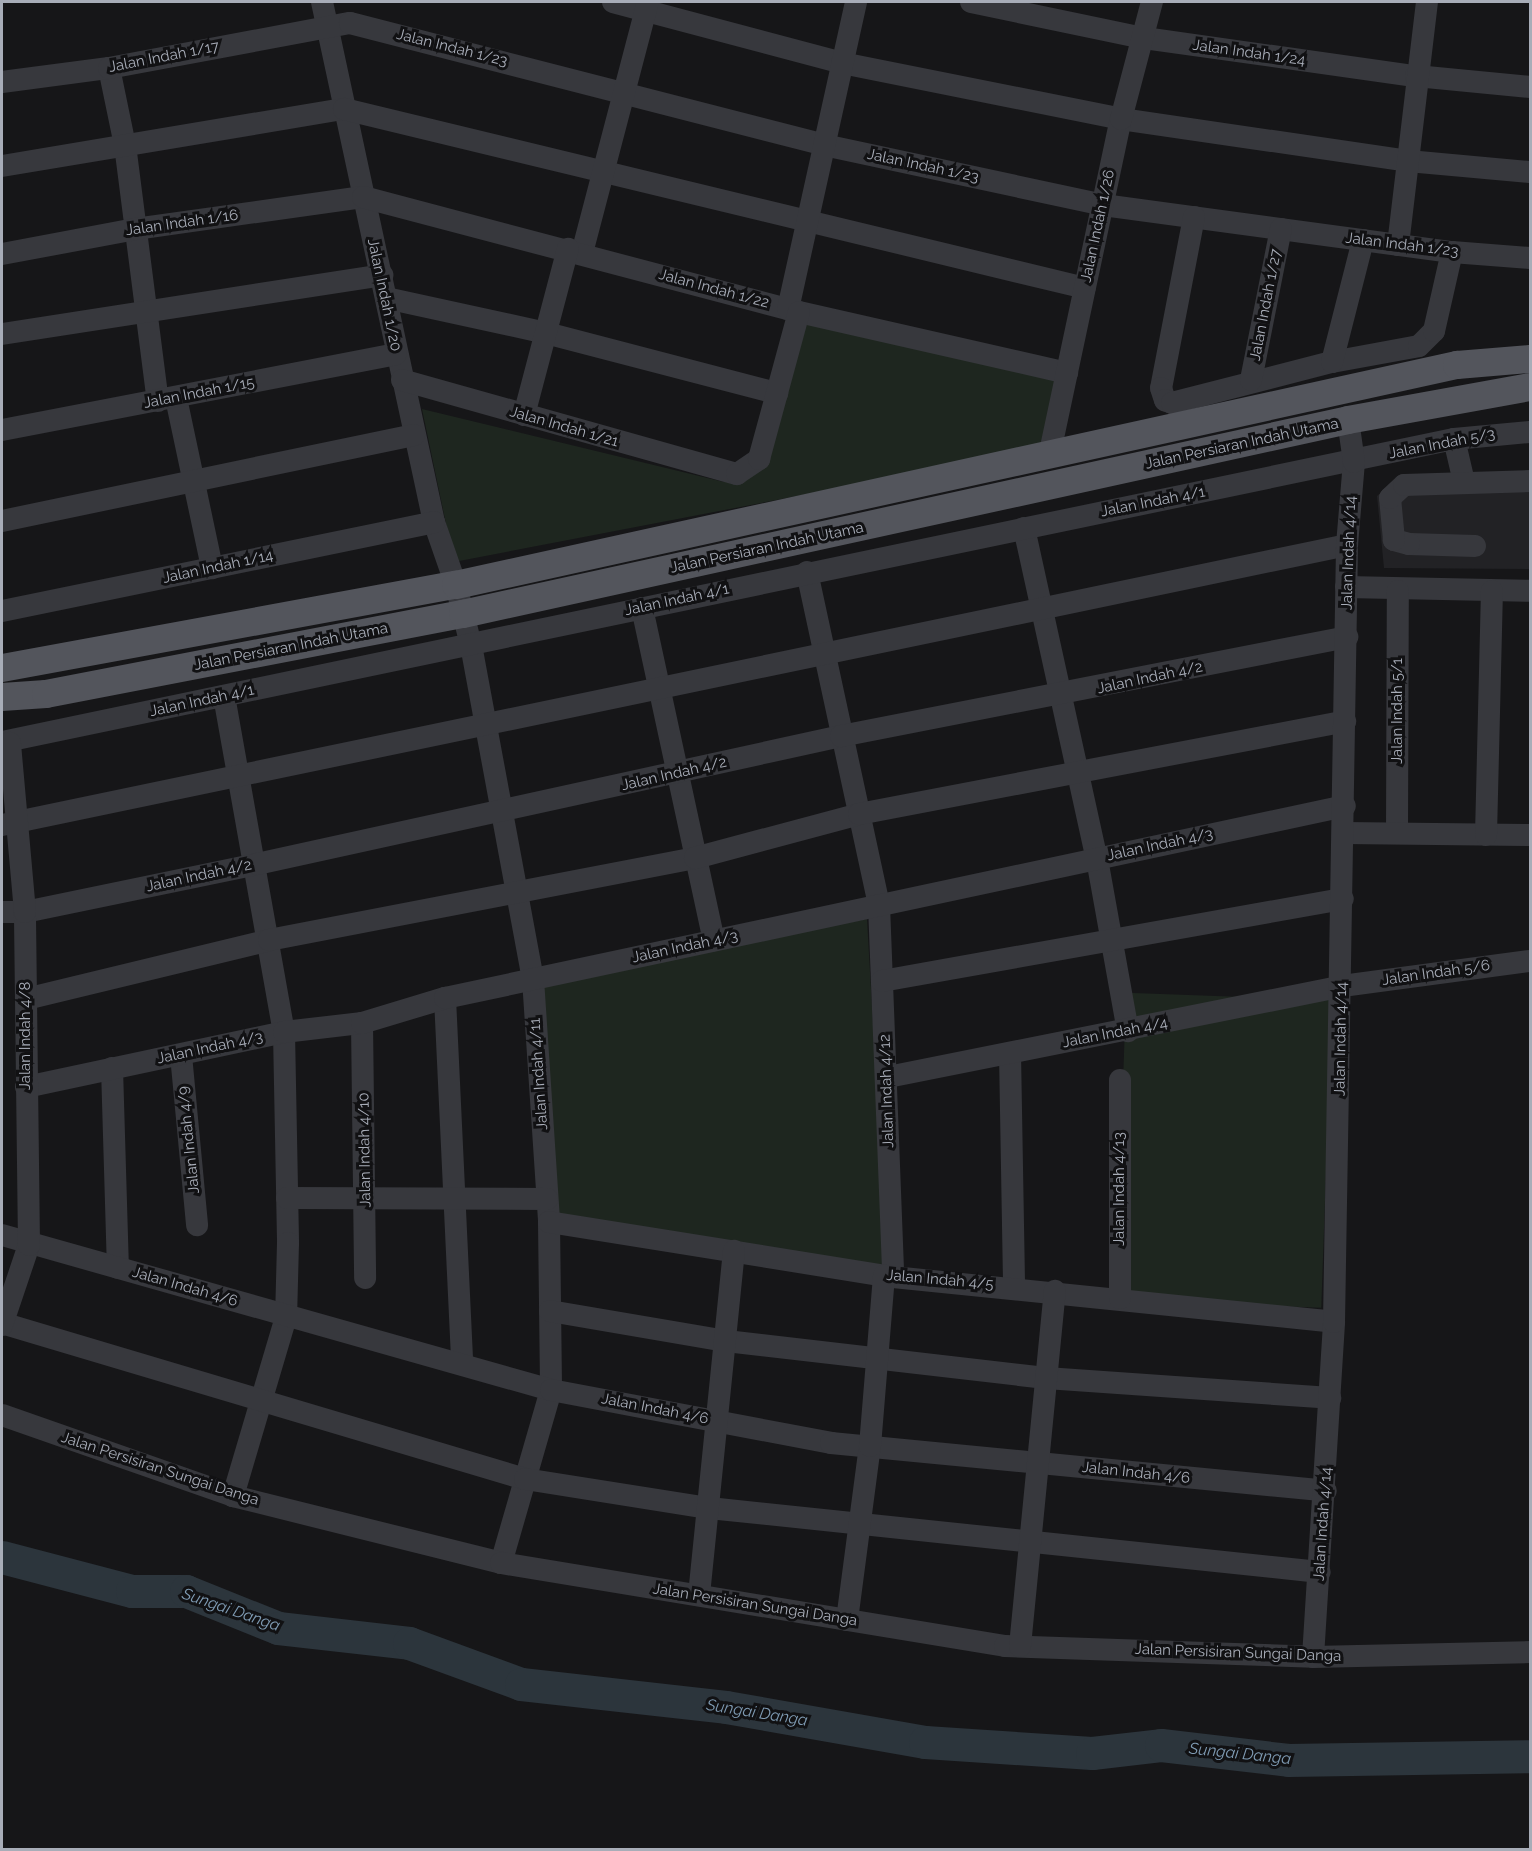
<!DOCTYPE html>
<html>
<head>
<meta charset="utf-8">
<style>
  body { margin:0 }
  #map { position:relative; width:1532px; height:1851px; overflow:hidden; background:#161618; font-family:Raleway,sans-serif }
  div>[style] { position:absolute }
  .built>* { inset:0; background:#222225 }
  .green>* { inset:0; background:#1e261f; transform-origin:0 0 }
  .river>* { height:33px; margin:-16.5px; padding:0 16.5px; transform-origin:16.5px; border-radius:16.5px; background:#2c353c }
  .minor>* { height:22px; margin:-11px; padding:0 11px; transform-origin:11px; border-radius:11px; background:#37383d }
  .major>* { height:28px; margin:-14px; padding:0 14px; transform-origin:14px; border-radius:14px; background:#53555c }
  span { translate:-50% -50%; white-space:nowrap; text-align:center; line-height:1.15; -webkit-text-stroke:6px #111113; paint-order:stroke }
  .street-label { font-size:15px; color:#a8adb8 }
  .water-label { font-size:16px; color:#7f9bb3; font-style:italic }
  .frame { position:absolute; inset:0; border:3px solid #a8adb8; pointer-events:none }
</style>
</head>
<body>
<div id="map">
  <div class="built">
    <div style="clip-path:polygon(1530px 473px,1530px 569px,1384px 568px,1377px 496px,1402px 475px)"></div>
  </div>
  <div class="green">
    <div style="clip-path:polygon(804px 321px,1061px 380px,1047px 448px,454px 562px,422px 409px,724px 482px,746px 480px)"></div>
    <div style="clip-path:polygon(867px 919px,887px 1270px,554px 1214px,539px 983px)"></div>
    <div style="left:1332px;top:1000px;width:308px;height:206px;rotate:92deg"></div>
  </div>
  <div class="river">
    <div style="left:2px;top:1557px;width:134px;rotate:14.7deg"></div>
    <div style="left:132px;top:1591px;width:54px"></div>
    <div style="left:186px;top:1591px;width:99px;rotate:21.9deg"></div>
    <div style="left:278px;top:1628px;width:132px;rotate:6.5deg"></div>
    <div style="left:409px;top:1643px;width:119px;rotate:20.1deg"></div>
    <div style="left:521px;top:1684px;width:206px;rotate:6.4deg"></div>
    <div style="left:726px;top:1707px;width:202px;rotate:10deg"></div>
    <div style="left:925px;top:1742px;width:167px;rotate:3.8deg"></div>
    <div style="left:1092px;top:1753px;width:69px;rotate:-6.6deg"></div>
    <div style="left:1161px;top:1745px;width:128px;rotate:6.7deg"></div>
    <div style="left:1288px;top:1760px;width:242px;rotate:-0.9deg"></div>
  </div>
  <div class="minor">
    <div style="left:322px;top:2px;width:532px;rotate:77.85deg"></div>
    <div style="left:434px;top:522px;width:67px;rotate:70.8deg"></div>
    <div style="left:456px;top:585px;width:62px;rotate:76deg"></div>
    <div style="left:471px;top:645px;width:340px;rotate:79.5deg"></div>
    <div style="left:533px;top:979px;width:244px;rotate:86.2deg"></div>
    <div style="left:549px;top:1222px;width:168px;rotate:89.3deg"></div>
    <div style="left:551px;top:1390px;width:180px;rotate:106.1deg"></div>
    <div style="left:613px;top:2px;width:237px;rotate:14.9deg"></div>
    <div style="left:842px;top:63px;width:285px;rotate:11.3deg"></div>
    <div style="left:1121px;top:119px;width:290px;rotate:8.3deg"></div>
    <div style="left:1408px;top:161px;width:122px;rotate:5.2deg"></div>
    <div style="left:971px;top:2px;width:177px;rotate:11.8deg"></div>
    <div style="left:1144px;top:38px;width:275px;rotate:8deg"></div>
    <div style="left:1416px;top:76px;width:115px;rotate:5.5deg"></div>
    <div style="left:109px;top:68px;width:79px;rotate:78.3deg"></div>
    <div style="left:125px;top:145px;width:258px;rotate:82.7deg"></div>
    <div style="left:2px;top:82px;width:108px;rotate:-7.5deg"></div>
    <div style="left:109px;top:68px;width:245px;rotate:-10.6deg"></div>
    <div style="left:350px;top:23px;width:489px;rotate:14.4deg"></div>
    <div style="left:824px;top:145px;width:285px;rotate:12.1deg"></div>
    <div style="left:1103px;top:205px;width:352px;rotate:7.7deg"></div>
    <div style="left:1452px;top:252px;width:78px;rotate:4.4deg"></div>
    <div style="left:2px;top:166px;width:347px;rotate:-9.5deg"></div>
    <div style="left:344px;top:109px;width:762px;rotate:13.58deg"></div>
    <div style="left:1194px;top:217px;width:174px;rotate:100.9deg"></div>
    <div style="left:1161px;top:388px;width:13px;rotate:72deg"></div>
    <div style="left:1165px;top:400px;width:8px;rotate:23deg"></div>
    <div style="left:1172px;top:403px;width:165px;rotate:-14.4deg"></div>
    <div style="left:1332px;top:362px;width:88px;rotate:-10.4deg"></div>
    <div style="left:1419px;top:346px;width:21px;rotate:-45deg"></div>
    <div style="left:1434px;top:331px;width:81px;rotate:-77.2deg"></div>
    <div style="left:1398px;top:245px;width:245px;rotate:-83.2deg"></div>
    <div style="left:582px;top:253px;width:260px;rotate:-75.3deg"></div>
    <div style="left:2px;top:254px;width:135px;rotate:-10.6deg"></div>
    <div style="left:135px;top:229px;width:230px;rotate:-8deg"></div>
    <div style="left:363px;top:197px;width:451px;rotate:14.8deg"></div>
    <div style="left:799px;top:312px;width:275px;rotate:12.8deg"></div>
    <div style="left:386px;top:298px;width:164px;rotate:12.3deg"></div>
    <div style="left:546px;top:333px;width:239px;rotate:14.6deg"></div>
    <div style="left:788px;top:309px;width:314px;rotate:-77.5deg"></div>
    <div style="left:2px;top:334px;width:385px;rotate:-8.8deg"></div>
    <div style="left:1332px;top:362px;width:126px;rotate:-75.7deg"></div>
    <div style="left:402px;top:380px;width:348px;rotate:15.7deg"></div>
    <div style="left:737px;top:474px;width:27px;rotate:-34deg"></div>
    <div style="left:759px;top:459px;width:152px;rotate:-74.8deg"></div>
    <div style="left:1251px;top:380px;width:154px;rotate:-78.8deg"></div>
    <div style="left:176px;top:398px;width:174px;rotate:78deg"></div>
    <div style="left:524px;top:415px;width:172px;rotate:-75.2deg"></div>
    <div style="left:2px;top:430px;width:401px;rotate:-10.9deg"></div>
    <div style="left:1454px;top:439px;width:44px;rotate:76.9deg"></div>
    <div style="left:1050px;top:452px;width:340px;rotate:-78deg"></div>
    <div style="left:1121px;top:119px;width:121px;rotate:-75.2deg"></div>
    <div style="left:2px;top:521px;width:421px;rotate:-11.8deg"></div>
    <div style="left:1024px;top:528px;width:339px;rotate:77.6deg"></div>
    <div style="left:1097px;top:859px;width:175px;rotate:79.8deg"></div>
    <div style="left:1475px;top:546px;width:66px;rotate:-178.3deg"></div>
    <div style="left:1409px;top:544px;width:16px;rotate:-165deg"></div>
    <div style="left:1394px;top:540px;width:42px;rotate:-95.4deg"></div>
    <div style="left:1390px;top:498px;width:19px;rotate:-43deg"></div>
    <div style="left:1404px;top:485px;width:126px;rotate:-1.8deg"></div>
    <div style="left:807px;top:572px;width:341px;rotate:77.8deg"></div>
    <div style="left:879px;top:905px;width:372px;rotate:87.8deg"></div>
    <div style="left:1346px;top:587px;width:184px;rotate:1.2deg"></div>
    <div style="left:642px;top:608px;width:340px;rotate:77.8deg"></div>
    <div style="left:2px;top:611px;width:441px;rotate:-11.6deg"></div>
    <div style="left:224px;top:696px;width:341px;rotate:79.9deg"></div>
    <div style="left:284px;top:1032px;width:211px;rotate:88.9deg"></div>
    <div style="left:288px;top:1243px;width:74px;rotate:91.5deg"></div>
    <div style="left:286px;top:1317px;width:187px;rotate:106.5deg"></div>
    <div style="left:2px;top:742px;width:1483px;rotate:-11.79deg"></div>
    <div style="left:1454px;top:439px;width:76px;rotate:-5.3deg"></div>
    <div style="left:2px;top:825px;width:1374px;rotate:-11.76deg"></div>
    <div style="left:1397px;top:832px;width:241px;rotate:-89.8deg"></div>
    <div style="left:1344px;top:833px;width:186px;rotate:0.6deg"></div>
    <div style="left:1486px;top:835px;width:244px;rotate:-88.6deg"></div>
    <div style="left:2px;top:912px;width:23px"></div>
    <div style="left:25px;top:912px;width:237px;rotate:-11.7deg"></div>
    <div style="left:257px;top:864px;width:598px;rotate:-12.36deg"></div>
    <div style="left:841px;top:736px;width:516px;rotate:-11.07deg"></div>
    <div style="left:882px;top:981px;width:468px;rotate:-10.1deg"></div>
    <div style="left:445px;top:998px;width:367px;rotate:87.3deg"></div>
    <div style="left:26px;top:999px;width:250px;rotate:-13.6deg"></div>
    <div style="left:269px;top:940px;width:434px;rotate:-10.9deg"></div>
    <div style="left:695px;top:858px;width:170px;rotate:-15deg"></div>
    <div style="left:859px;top:814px;width:495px;rotate:-10.8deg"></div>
    <div style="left:362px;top:1023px;width:255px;rotate:89.3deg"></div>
    <div style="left:1010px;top:1053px;width:234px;rotate:89deg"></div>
    <div style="left:181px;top:1055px;width:171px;rotate:84.6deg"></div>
    <div style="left:112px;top:1068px;width:200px;rotate:88.3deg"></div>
    <div style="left:888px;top:1077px;width:463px;rotate:-11.3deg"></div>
    <div style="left:1342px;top:986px;width:190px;rotate:-7.6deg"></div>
    <div style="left:26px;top:1087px;width:264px;rotate:-12deg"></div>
    <div style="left:284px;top:1032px;width:79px;rotate:-6.6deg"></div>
    <div style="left:362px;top:1023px;width:87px;rotate:-16.8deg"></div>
    <div style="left:445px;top:998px;width:920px;rotate:-12.04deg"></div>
    <div style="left:287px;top:1198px;width:260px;rotate:0.2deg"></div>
    <div style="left:549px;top:1222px;width:348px;rotate:9.1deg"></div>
    <div style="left:893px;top:1277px;width:443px;rotate:5.8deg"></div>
    <div style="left:2px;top:1235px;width:570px;rotate:15.77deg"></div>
    <div style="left:551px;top:1390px;width:285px;rotate:10.7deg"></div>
    <div style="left:831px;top:1443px;width:497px;rotate:5.5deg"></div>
    <div style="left:1120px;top:1298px;width:218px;rotate:-90deg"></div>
    <div style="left:550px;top:1311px;width:179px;rotate:9.7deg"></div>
    <div style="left:726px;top:1341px;width:322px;rotate:6.6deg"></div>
    <div style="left:1046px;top:1378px;width:285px;rotate:4deg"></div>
    <div style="left:2px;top:1323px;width:546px;rotate:16.61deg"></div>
    <div style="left:525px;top:1479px;width:186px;rotate:9deg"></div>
    <div style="left:709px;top:1508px;width:614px;rotate:5.98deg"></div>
    <div style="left:2px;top:1325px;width:84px;rotate:-71.4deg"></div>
    <div style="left:29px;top:1245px;width:333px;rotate:-90.7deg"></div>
    <div style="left:25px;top:912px;width:170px;rotate:-95.1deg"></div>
    <div style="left:2px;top:1415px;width:245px;rotate:19.3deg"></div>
    <div style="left:233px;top:1496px;width:276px;rotate:14deg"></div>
    <div style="left:501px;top:1563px;width:511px;rotate:9.35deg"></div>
    <div style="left:1005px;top:1646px;width:308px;rotate:2deg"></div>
    <div style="left:1313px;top:1657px;width:217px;rotate:-1.3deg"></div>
    <div style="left:699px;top:1595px;width:346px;rotate:-84.2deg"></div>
    <div style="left:847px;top:1620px;width:176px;rotate:-82.5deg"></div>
    <div style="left:870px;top:1446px;width:171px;rotate:-85.3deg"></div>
    <div style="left:1020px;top:1646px;width:357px;rotate:-84.4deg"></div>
    <div style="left:1313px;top:1657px;width:336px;rotate:-86.4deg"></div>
    <div style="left:1334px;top:1322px;width:777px;rotate:-89.04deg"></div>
    <div style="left:1347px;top:545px;width:83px;rotate:-85.2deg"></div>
    <div style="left:1354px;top:462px;width:42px;rotate:-98.1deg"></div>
  </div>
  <div class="major">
    <div style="left:2px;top:668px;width:462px;rotate:-10.4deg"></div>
    <div style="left:456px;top:585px;width:1025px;rotate:-12.4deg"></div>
    <div style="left:1457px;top:365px;width:73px;rotate:-4.7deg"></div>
    <div style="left:2px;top:697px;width:44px;rotate:-3.9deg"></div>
    <div style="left:46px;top:694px;width:425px;rotate:-10.9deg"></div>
    <div style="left:463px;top:614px;width:906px;rotate:-12.36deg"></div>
    <div style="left:1348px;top:420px;width:185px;rotate:-10.3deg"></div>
  </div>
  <div class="street-label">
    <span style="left:452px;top:48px;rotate:14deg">Jalan Indah 1/23</span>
    <span style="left:1249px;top:53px;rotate:8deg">Jalan Indah 1/24</span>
    <span style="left:164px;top:57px;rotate:-11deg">Jalan Indah 1/17</span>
    <span style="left:923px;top:166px;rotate:12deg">Jalan Indah 1/23</span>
    <span style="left:182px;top:223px;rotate:-8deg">Jalan Indah 1/16</span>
    <span style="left:1098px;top:226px;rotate:-78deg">Jalan Indah 1/26</span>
    <span style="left:1402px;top:245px;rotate:7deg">Jalan Indah 1/23</span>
    <span style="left:714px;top:289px;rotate:15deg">Jalan Indah 1/22</span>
    <span style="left:384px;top:295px;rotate:78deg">Jalan Indah 1/20</span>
    <span style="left:1266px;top:305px;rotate:-79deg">Jalan Indah 1/27</span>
    <span style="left:199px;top:393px;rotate:-11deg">Jalan Indah 1/15</span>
    <span style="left:564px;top:427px;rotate:16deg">Jalan Indah 1/21</span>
    <span style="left:1242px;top:444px;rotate:-12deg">Jalan Persiaran Indah Utama</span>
    <span style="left:1442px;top:444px;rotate:-11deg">Jalan Indah 5/3</span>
    <span style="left:1153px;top:502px;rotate:-11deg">Jalan Indah 4/1</span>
    <span style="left:767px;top:548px;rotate:-12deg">Jalan Persiaran Indah Utama</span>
    <span style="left:1349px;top:553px;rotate:-88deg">Jalan Indah 4/14</span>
    <span style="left:218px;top:567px;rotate:-12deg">Jalan Indah 1/14</span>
    <span style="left:677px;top:600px;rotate:-12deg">Jalan Indah 4/1</span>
    <span style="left:291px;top:647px;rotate:-11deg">Jalan Persiaran Indah Utama</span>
    <span style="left:1150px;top:678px;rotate:-12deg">Jalan Indah 4/2</span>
    <span style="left:202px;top:701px;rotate:-12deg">Jalan Indah 4/1</span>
    <span style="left:1398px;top:711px;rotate:-90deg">Jalan Indah 5/1</span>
    <span style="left:674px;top:774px;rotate:-13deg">Jalan Indah 4/2</span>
    <span style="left:1160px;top:845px;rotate:-12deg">Jalan Indah 4/3</span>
    <span style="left:199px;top:876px;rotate:-12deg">Jalan Indah 4/2</span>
    <span style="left:685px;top:947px;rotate:-12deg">Jalan Indah 4/3</span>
    <span style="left:1436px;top:973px;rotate:-8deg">Jalan Indah 5/6</span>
    <span style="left:1115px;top:1033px;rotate:-11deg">Jalan Indah 4/4</span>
    <span style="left:26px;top:1036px;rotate:-90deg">Jalan Indah 4/8</span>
    <span style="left:1341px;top:1039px;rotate:-89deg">Jalan Indah 4/14</span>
    <span style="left:210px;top:1048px;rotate:-12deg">Jalan Indah 4/3</span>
    <span style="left:539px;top:1074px;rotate:-94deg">Jalan Indah 4/11</span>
    <span style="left:887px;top:1091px;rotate:-92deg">Jalan Indah 4/12</span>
    <span style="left:189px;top:1140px;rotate:-96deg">Jalan Indah 4/9</span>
    <span style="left:365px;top:1150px;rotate:-91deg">Jalan Indah 4/10</span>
    <span style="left:1120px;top:1189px;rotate:-90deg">Jalan Indah 4/13</span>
    <span style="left:940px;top:1280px;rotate:5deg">Jalan Indah 4/5</span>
    <span style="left:185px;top:1287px;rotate:16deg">Jalan Indah 4/6</span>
    <span style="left:655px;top:1409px;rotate:11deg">Jalan Indah 4/6</span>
    <span style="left:160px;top:1469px;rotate:18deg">Jalan Persisiran Sungai Danga</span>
    <span style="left:1136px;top:1473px;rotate:6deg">Jalan Indah 4/6</span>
    <span style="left:1323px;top:1524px;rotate:-86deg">Jalan Indah 4/14</span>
    <span style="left:755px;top:1605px;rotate:9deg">Jalan Persisiran Sungai Danga</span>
    <span style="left:1238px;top:1653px;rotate:2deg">Jalan Persisiran Sungai Danga</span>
  </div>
  <div class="water-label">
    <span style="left:231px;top:1610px;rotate:19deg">Sungai Danga</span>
    <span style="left:757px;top:1713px;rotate:9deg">Sungai Danga</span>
    <span style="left:1240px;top:1754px;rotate:6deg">Sungai Danga</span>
  </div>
  <div class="frame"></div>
</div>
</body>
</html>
